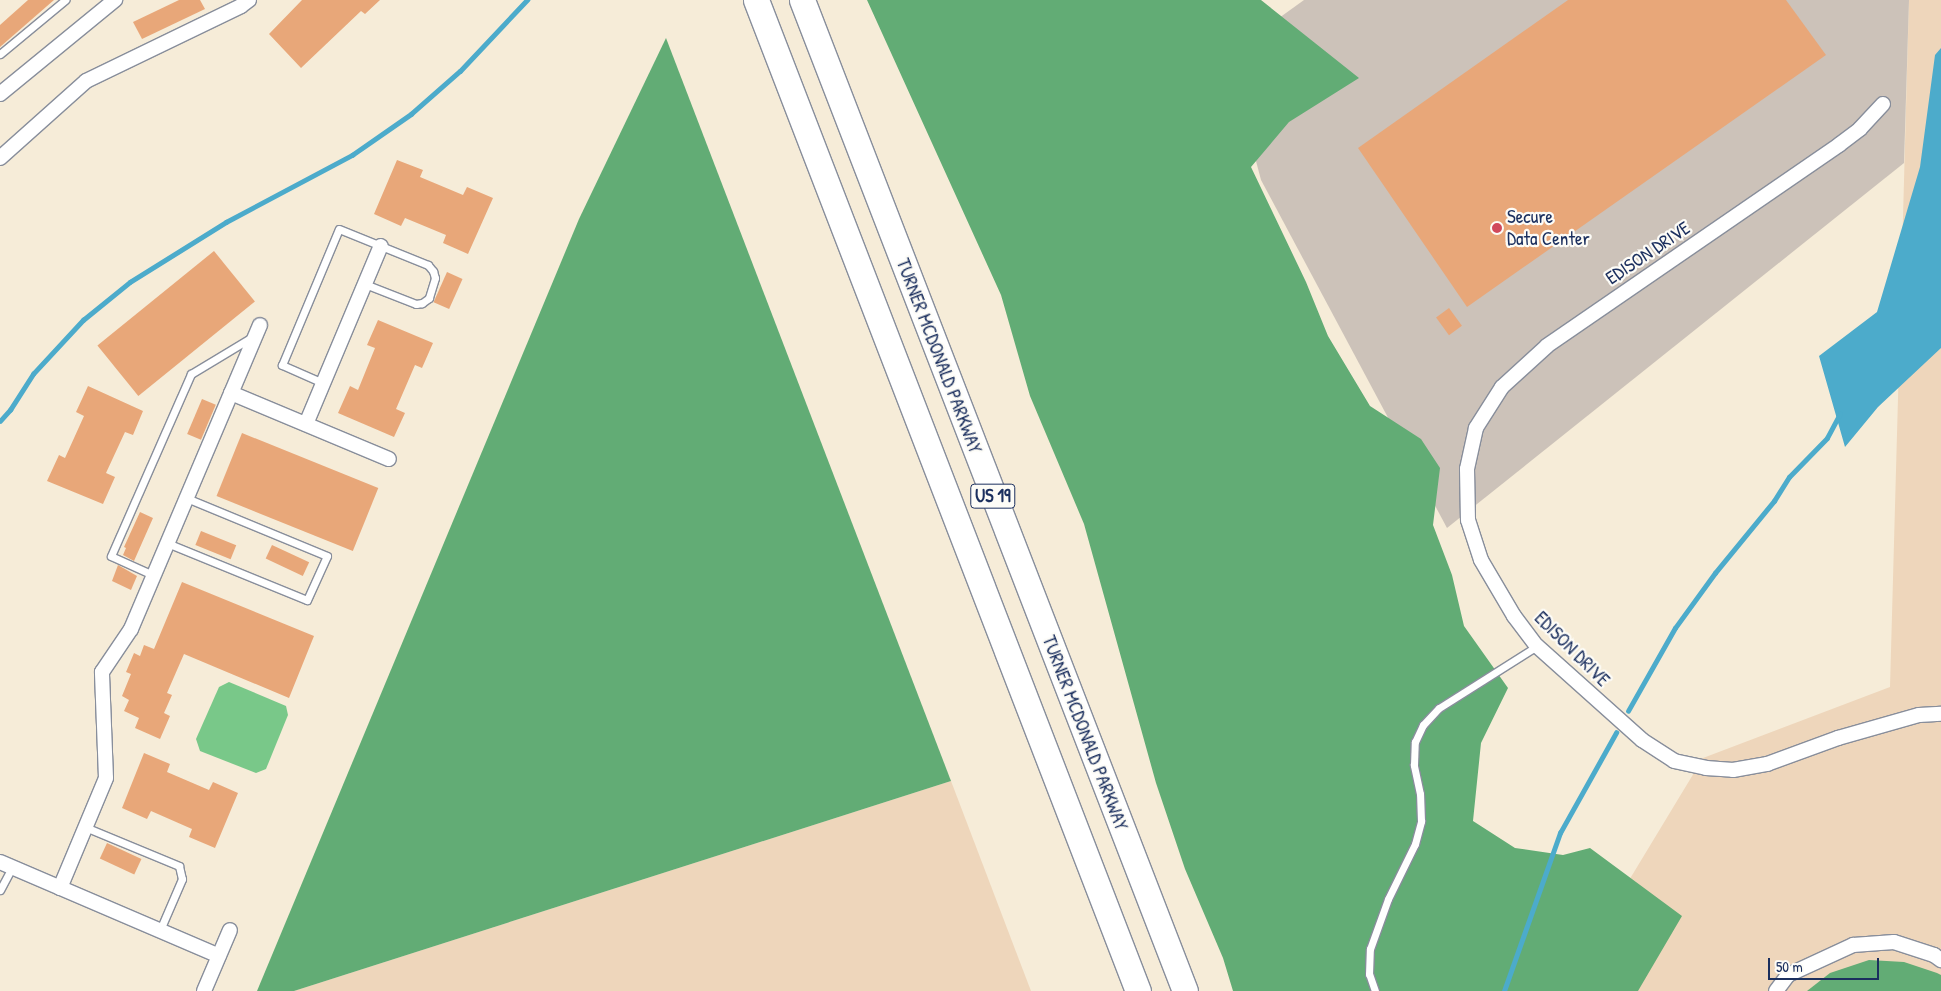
<!DOCTYPE html>
<html>
<head>
<meta charset="utf-8">
<style>
  body { margin:0 }
  #map { position:relative; width:1941px; height:991px; overflow:hidden; background:#f6ecd8; font-family:"Patrick Hand",sans-serif }
  div>[style] { position:absolute }
  .built>* { inset:0; background:#eed6bb }
  .industrial>* { inset:0; background:#ccc2b9 }
  .green>* { inset:0; background:#79c889 }
  .forest>* { inset:0; background:#62ac75 }
  .water>* { inset:0; background:#4cabcb }
  .stream>* { height:4.5px; margin:-2.25px; padding:0 2.25px; transform-origin:2.25px; border-radius:2.25px; background:#4cabcb }
  .building>* { inset:0; background:#e8a779; transform-origin:0 0 }
  .roads { filter:drop-shadow(1px 0 #888e9b) drop-shadow(-1px 0 #888e9b) drop-shadow(0 1px #888e9b) drop-shadow(0 -1px #888e9b) }
  .lane>* { height:7px; margin:-3.5px; padding:0 3.5px; transform-origin:3.5px; border-radius:3.5px; background:#fff }
  .street>* { height:14px; margin:-7px; padding:0 7px; transform-origin:7px; border-radius:7px; background:#fff }
  .highway>* { height:25px; margin:-12.5px; padding:0 12.5px; transform-origin:12.5px; border-radius:12.5px; background:#fff }
  .dots>* { width:14px; height:14px; translate:-50% -50%; box-sizing:border-box; border:2px solid #fdfcf7; border-radius:50% }
  span { translate:-50% -50%; white-space:nowrap; text-align:center; line-height:1.15; -webkit-text-stroke:4.5px #fdfcf7; paint-order:stroke }
  .shield-label span { padding:1px 4px; background:#fdfcf7; border:1px solid; border-radius:4px; -webkit-text-stroke-width:0 }
  .shield-label { font-size:18px; color:#1b2f5e; font-weight:700 }
  .poi-label { font-size:19px; color:#1b2f5e }
  .left { translate:0 -50%; text-align:left }
  .street-label { font-size:19px; color:#1b2f5e }
  .scale { position:absolute; left:1768px; top:958px; width:111px; height:22px; box-sizing:border-box; border:2px solid #1b2f5e; border-top:0; padding-left:6px; font-size:15px; line-height:18px; white-space:nowrap; color:#1b2f5e; -webkit-text-stroke:4px #fdfcf7; paint-order:stroke }
</style>
</head>
<body>
<div id="map">
  <div class="built">
    <div style="clip-path:polygon(1909px 0,1941px 0,1941px 991px,1562px 991px,1703px 758px,1890px 687px)"></div>
    <div style="clip-path:polygon(951px 781px,1031px 991px,294px 991px)"></div>
  </div>
  <div class="industrial">
    <div style="clip-path:polygon(1304px 0,1909px 0,1904px 163px,1447px 528px,1261px 180px,1228px 55px)"></div>
  </div>
  <div class="green">
    <div style="clip-path:polygon(229px 682px,286px 706px,288px 715px,266px 769px,256px 773px,200px 751px,196px 739px,219px 687px)"></div>
  </div>
  <div class="forest">
    <div style="clip-path:polygon(867px 0,1261px 0,1359px 78px,1289px 122px,1251px 167px,1306px 282px,1328px 336px,1370px 406px,1421px 439px,1440px 468px,1433px 525px,1452px 575px,1464px 626px,1508px 688px,1481px 743px,1473px 821px,1515px 848px,1563px 855px,1590px 848px,1682px 916px,1638px 991px,1233px 991px,1223px 958px,1185px 869px,1156px 783px,1084px 524px,1030px 396px,1001px 295px)"></div>
    <div style="clip-path:polygon(666px 38px,951px 781px,294px 991px,257px 991px,579px 219px)"></div>
    <div style="clip-path:polygon(1869px 960px,1904px 962px,1937px 973px,1941px 975px,1941px 991px,1807px 991px,1830px 973px)"></div>
  </div>
  <div class="water">
    <div style="clip-path:polygon(1941px 48px,1941px 348px,1878px 407px,1845px 447px,1819px 356px,1877px 312px,1920px 167px,1935px 55px)"></div>
  </div>
  <div class="stream">
    <div style="left:0;top:421px;width:15px;rotate:-48deg"></div>
    <div style="left:10px;top:410px;width:43px;rotate:-57.4deg"></div>
    <div style="left:33px;top:374px;width:74px;rotate:-47.2deg"></div>
    <div style="left:83px;top:320px;width:60px;rotate:-39deg"></div>
    <div style="left:130px;top:282px;width:113px;rotate:-32deg"></div>
    <div style="left:226px;top:222px;width:143px;rotate:-28deg"></div>
    <div style="left:352px;top:155px;width:72px;rotate:-34.8deg"></div>
    <div style="left:411px;top:114px;width:65px;rotate:-41.3deg"></div>
    <div style="left:460px;top:71px;width:98px;rotate:-46.7deg"></div>
    <div style="left:1628px;top:711px;width:95px;rotate:-60.5deg"></div>
    <div style="left:1675px;top:628px;width:68px;rotate:-54deg"></div>
    <div style="left:1715px;top:573px;width:93px;rotate:-50.7deg"></div>
    <div style="left:1774px;top:501px;width:28px;rotate:-58deg"></div>
    <div style="left:1789px;top:477px;width:54px;rotate:-45.7deg"></div>
    <div style="left:1827px;top:438px;width:27px;rotate:-62deg"></div>
    <div style="left:1504px;top:991px;width:168px;rotate:-70.5deg"></div>
    <div style="left:1560px;top:833px;width:115px;rotate:-60.8deg"></div>
  </div>
  <div class="building">
    <div style="clip-path:polygon(28px 0,54px 0,0 47px,0 25px)"></div>
    <div style="clip-path:polygon(179px 0,200px 0,205px 9px,142px 39px,133px 22px)"></div>
    <div style="clip-path:polygon(302px 0,380px 0,365px 14px,361px 11px,301px 68px,269px 34px)"></div>
    <div style="clip-path:polygon(1568px 0,1786px 0,1826px 55px,1467px 307px,1358px 148px)"></div>
    <div style="clip-path:polygon(397px 160px,423px 170px,420px 177px,463px 195px,467px 187px,493px 198px,468px 254px,443px 243px,446px 235px,405px 218px,401px 226px,374px 214px)"></div>
    <div style="left:214px;top:251px;width:65px;height:150px;rotate:51deg"></div>
    <div style="left:447px;top:272px;width:17px;height:33px;rotate:24deg"></div>
    <div style="left:1449px;top:308px;width:22px;height:16px;rotate:54deg"></div>
    <div style="clip-path:polygon(378px 320px,433px 343px,422px 368px,415px 365px,396px 409px,405px 413px,394px 437px,338px 413px,350px 386px,358px 390px,375px 348px,367px 345px)"></div>
    <div style="clip-path:polygon(88px 386px,143px 411px,133px 435px,125px 432px,106px 473px,115px 477px,103px 504px,47px 481px,59px 455px,65px 458px,84px 416px,76px 412px)"></div>
    <div style="left:202px;top:399px;width:15px;height:38px;rotate:23deg"></div>
    <div style="left:242px;top:433px;width:147px;height:68px;rotate:22deg"></div>
    <div style="clip-path:polygon(140px 512px,153px 518px,134px 561px,123px 555px,126px 548px,124px 547px)"></div>
    <div style="left:201px;top:531px;width:38px;height:15px;rotate:22deg"></div>
    <div style="left:272px;top:545px;width:41px;height:15px;rotate:25deg"></div>
    <div style="clip-path:polygon(118px 565px,137px 576px,131px 590px,112px 581px)"></div>
    <div style="clip-path:polygon(182px 582px,314px 636px,289px 698px,184px 654px,167px 693px,172px 695px,164px 713px,170px 716px,160px 739px,135px 728px,139px 718px,124px 711px,129px 700px,122px 696px,131px 674px,126px 672px,134px 653px,140px 656px,144px 645px,154px 649px)"></div>
    <div style="clip-path:polygon(144px 753px,170px 764px,167px 772px,209px 790px,213px 782px,238px 793px,215px 848px,189px 837px,192px 829px,151px 811px,147px 819px,122px 808px)"></div>
    <div style="left:107px;top:843px;width:38px;height:17px;rotate:25deg"></div>
  </div>
  <div class="roads">
    <div class="lane">
      <div style="left:0;top:54px;width:85px;rotate:-39.7deg"></div>
      <div style="left:323px;top:383px;width:45px;rotate:-156.3deg"></div>
      <div style="left:282px;top:365px;width:147px;rotate:-67.3deg"></div>
      <div style="left:339px;top:229px;width:96px;rotate:22deg"></div>
      <div style="left:428px;top:265px;width:8px;rotate:50deg"></div>
      <div style="left:433px;top:271px;width:7px;rotate:74deg"></div>
      <div style="left:435px;top:278px;width:21px;rotate:107deg"></div>
      <div style="left:429px;top:298px;width:9px;rotate:144deg"></div>
      <div style="left:422px;top:303px;width:6px;rotate:171deg"></div>
      <div style="left:416px;top:304px;width:55px;rotate:-158.6deg"></div>
      <div style="left:167px;top:543px;width:151px;rotate:22.2deg"></div>
      <div style="left:307px;top:600px;width:48px;rotate:-65.6deg"></div>
      <div style="left:327px;top:556px;width:152px;rotate:-157.6deg"></div>
      <div style="left:153px;top:575px;width:46px;rotate:-155.7deg"></div>
      <div style="left:111px;top:556px;width:199px;rotate:-66.3deg"></div>
      <div style="left:191px;top:374px;width:71px;rotate:-31.2deg"></div>
      <div style="left:85px;top:827px;width:102px;rotate:22.5deg"></div>
      <div style="left:179px;top:866px;width:13px;rotate:77deg"></div>
      <div style="left:182px;top:879px;width:56px;rotate:113.3deg"></div>
      <div style="left:0;top:890px;width:26px;rotate:-62deg"></div>
      <div style="left:1375px;top:991px;width:18px;rotate:-109deg"></div>
      <div style="left:1369px;top:974px;width:25px;rotate:-88deg"></div>
      <div style="left:1370px;top:949px;width:53px;rotate:-70.2deg"></div>
      <div style="left:1388px;top:899px;width:61px;rotate:-63.9deg"></div>
      <div style="left:1415px;top:844px;width:24px;rotate:-75deg"></div>
      <div style="left:1421px;top:821px;width:27px;rotate:-92deg"></div>
      <div style="left:1420px;top:794px;width:30px;rotate:-102deg"></div>
      <div style="left:1414px;top:765px;width:23px;rotate:-88deg"></div>
      <div style="left:1415px;top:742px;width:19px;rotate:-65deg"></div>
      <div style="left:1423px;top:725px;width:23px;rotate:-47deg"></div>
      <div style="left:1439px;top:708px;width:116px;rotate:-32.3deg"></div>
    </div>
    <div class="street">
      <div style="left:0;top:94px;width:149px;rotate:-39.3deg"></div>
      <div style="left:1883px;top:104px;width:34px;rotate:133deg"></div>
      <div style="left:1860px;top:129px;width:26px;rotate:143deg"></div>
      <div style="left:1839px;top:145px;width:354px;rotate:145.5deg"></div>
      <div style="left:1547px;top:346px;width:61px;rotate:137.7deg"></div>
      <div style="left:1502px;top:387px;width:49px;rotate:122.4deg"></div>
      <div style="left:1476px;top:428px;width:42px;rotate:102.4deg"></div>
      <div style="left:1467px;top:469px;width:51px;rotate:88.9deg"></div>
      <div style="left:1468px;top:520px;width:42px;rotate:72deg"></div>
      <div style="left:1481px;top:560px;width:65px;rotate:59.5deg"></div>
      <div style="left:1514px;top:616px;width:38px;rotate:53deg"></div>
      <div style="left:1537px;top:646px;width:141px;rotate:41.8deg"></div>
      <div style="left:1642px;top:740px;width:38px;rotate:33deg"></div>
      <div style="left:1674px;top:761px;width:33px;rotate:12deg"></div>
      <div style="left:1706px;top:768px;width:27px;rotate:4deg"></div>
      <div style="left:1733px;top:770px;width:35px;rotate:-10deg"></div>
      <div style="left:1767px;top:764px;width:76px;rotate:-20.1deg"></div>
      <div style="left:1838px;top:738px;width:84px;rotate:-15.9deg"></div>
      <div style="left:1919px;top:715px;width:22px;rotate:-3deg"></div>
      <div style="left:0;top:158px;width:115px;rotate:-41.8deg"></div>
      <div style="left:86px;top:81px;width:172px;rotate:-25.8deg"></div>
      <div style="left:241px;top:6px;width:10px;rotate:-37deg"></div>
      <div style="left:231px;top:393px;width:171px;rotate:22.7deg"></div>
      <div style="left:306px;top:424px;width:193px;rotate:-67.2deg"></div>
      <div style="left:0;top:862px;width:238px;rotate:23.2deg"></div>
      <div style="left:60px;top:888px;width:119px;rotate:-67.3deg"></div>
      <div style="left:106px;top:778px;width:106px;rotate:-92.2deg"></div>
      <div style="left:102px;top:672px;width:52px;rotate:-56deg"></div>
      <div style="left:131px;top:629px;width:330px;rotate:-67deg"></div>
      <div style="left:204px;top:991px;width:66px;rotate:-66.9deg"></div>
      <div style="left:1776px;top:991px;width:20px;rotate:-53deg"></div>
      <div style="left:1788px;top:975px;width:72px;rotate:-24.8deg"></div>
      <div style="left:1853px;top:945px;width:41px;rotate:-4.2deg"></div>
      <div style="left:1894px;top:942px;width:42px;rotate:18deg"></div>
      <div style="left:1934px;top:955px;width:9px;rotate:36deg"></div>
    </div>
    <div class="highway">
      <div style="left:756px;top:0;width:1062px;rotate:68.92deg"></div>
      <div style="left:802px;top:0;width:1062px;rotate:68.87deg"></div>
    </div>
  </div>
  <div class="dots">
    <div style="left:1497px;top:228px;background:#d1495b"></div>
  </div>
  <div class="shield-label">
    <span style="left:993px;top:496px">US 19</span>
  </div>
  <div class="poi-label">
    <span class="left" style="left:1507px;top:228px">Secure<br>Data Center</span>
  </div>
  <div class="street-label">
    <span style="left:1648px;top:253px;rotate:-34deg">EDISON DRIVE</span>
    <span style="left:939px;top:356px;rotate:69deg">TURNER MCDONALD PARKWAY</span>
    <span style="left:1572px;top:649px;rotate:45deg">EDISON DRIVE</span>
    <span style="left:1085px;top:733px;rotate:69deg">TURNER MCDONALD PARKWAY</span>
  </div>
  <div class="scale">50 m</div>
</div>
</body>
</html>
